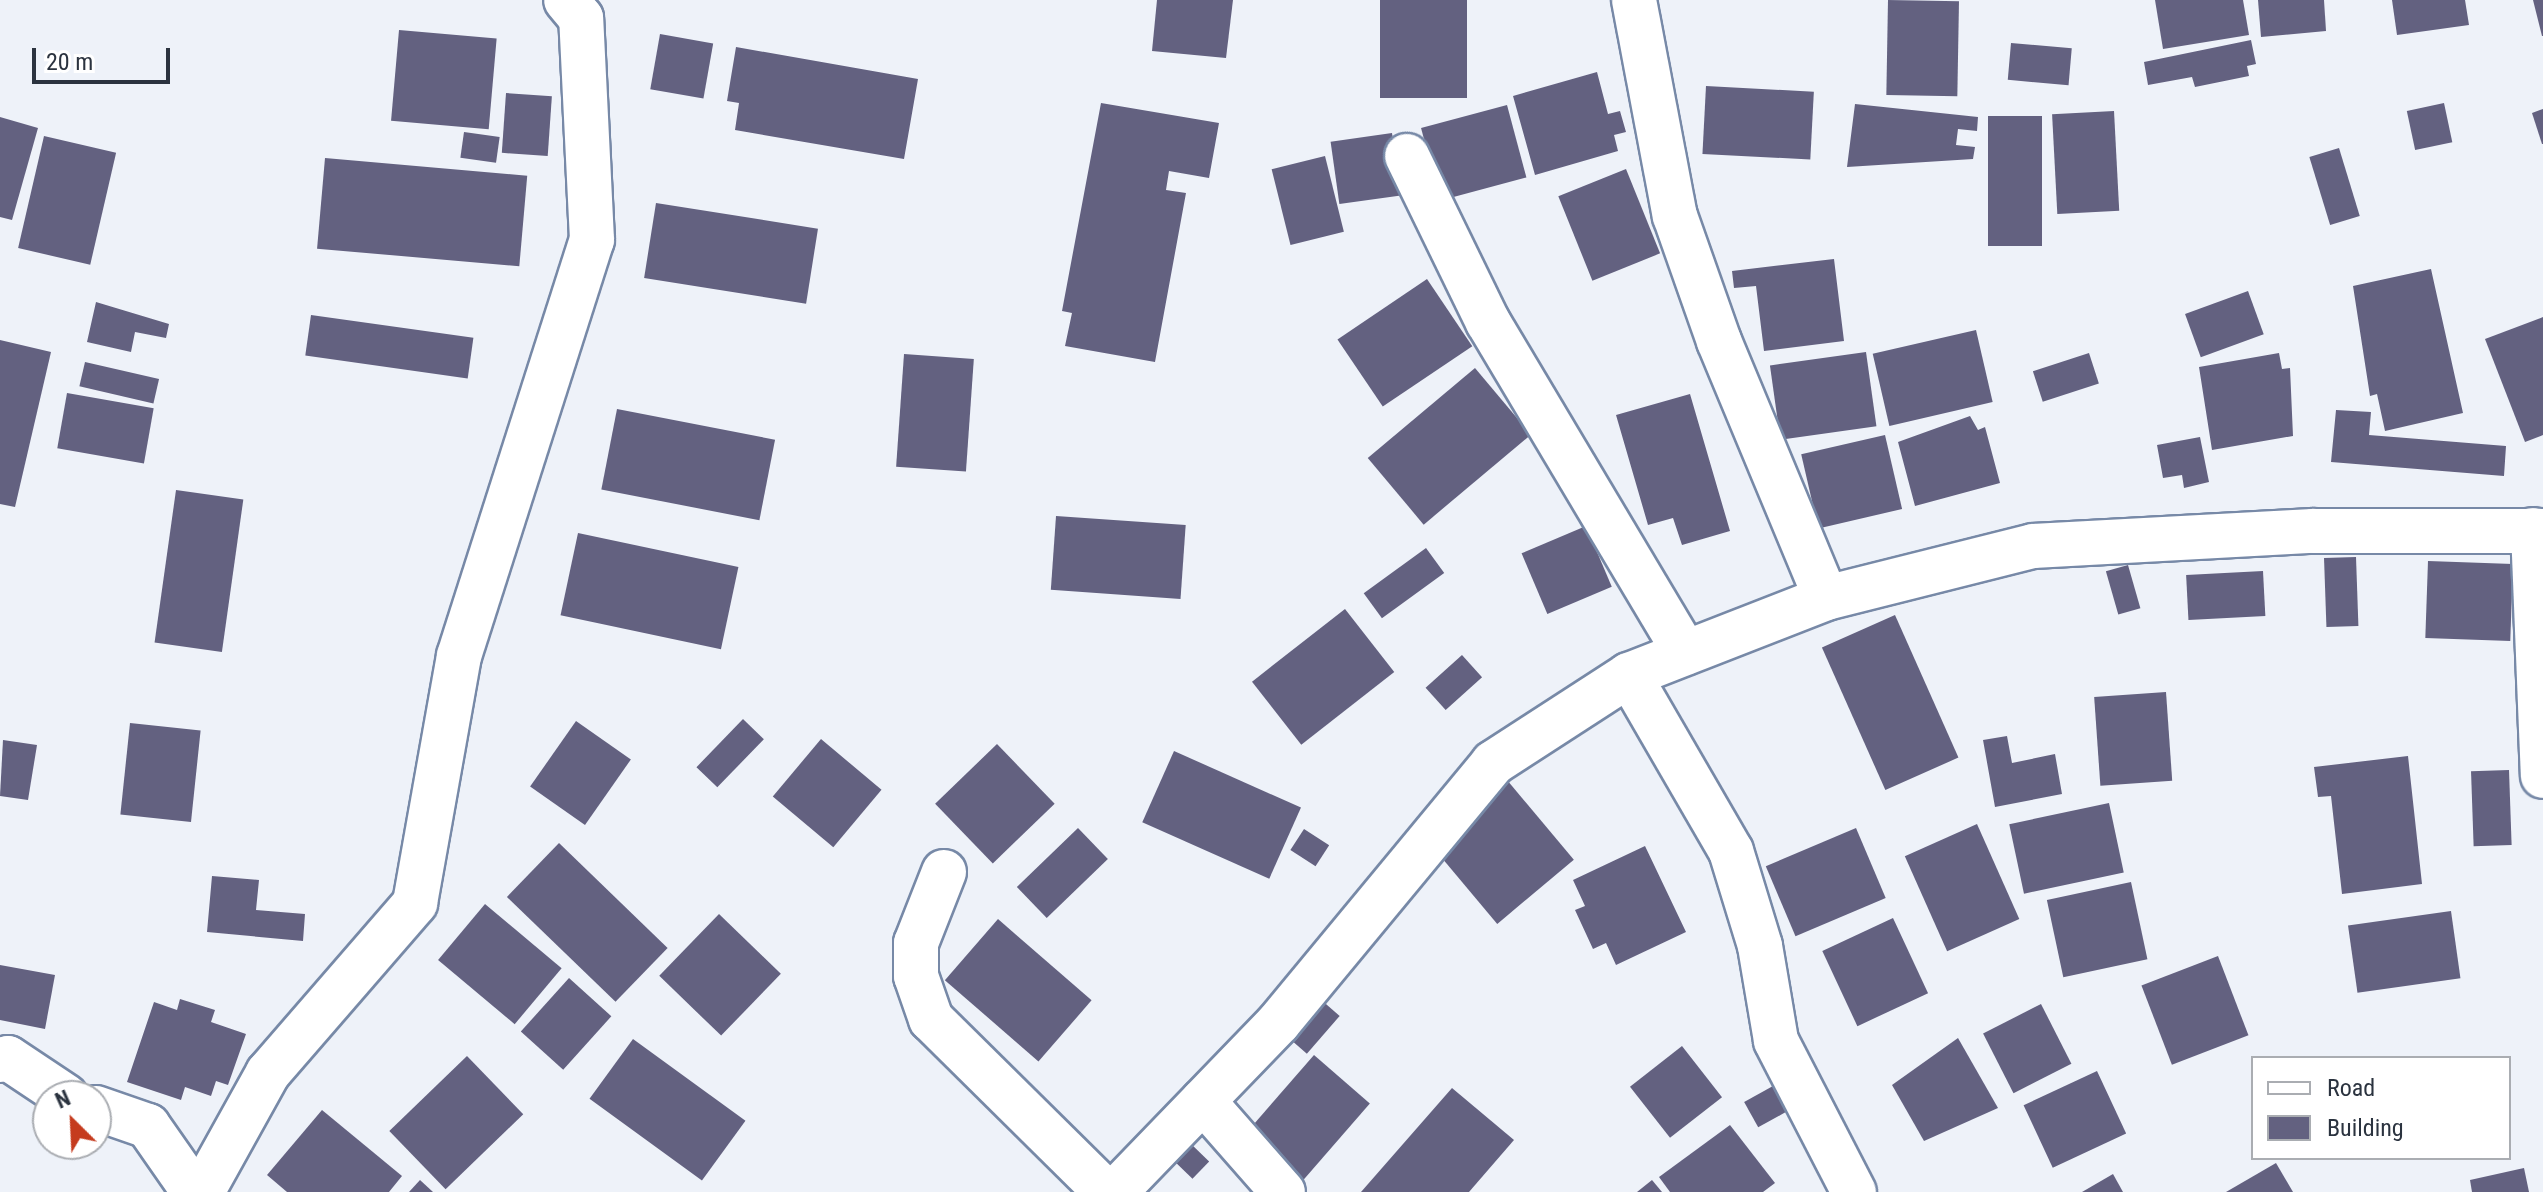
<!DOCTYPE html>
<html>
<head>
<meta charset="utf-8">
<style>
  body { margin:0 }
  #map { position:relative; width:2543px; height:1192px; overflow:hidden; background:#eef2f9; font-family:"Roboto Condensed",sans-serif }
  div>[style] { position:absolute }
  .building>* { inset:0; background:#636180; transform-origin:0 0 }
  .roads { filter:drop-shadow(2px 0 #7789a7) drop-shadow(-2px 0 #7789a7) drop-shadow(0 2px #7789a7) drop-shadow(0 -2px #7789a7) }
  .street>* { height:44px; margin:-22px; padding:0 22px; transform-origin:22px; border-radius:22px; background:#fff }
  span { translate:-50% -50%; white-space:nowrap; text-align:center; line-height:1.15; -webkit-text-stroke:8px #fff; paint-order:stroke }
  .legend { position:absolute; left:2251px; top:1056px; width:260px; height:104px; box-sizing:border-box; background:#fff; border:2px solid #aaadb2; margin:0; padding:10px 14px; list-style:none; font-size:24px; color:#2b333f }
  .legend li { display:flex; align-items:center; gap:16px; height:40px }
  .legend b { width:40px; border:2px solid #aaadb2 }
  .north { position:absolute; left:32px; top:1080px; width:80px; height:80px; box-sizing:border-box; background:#fff; border:2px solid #aaadb2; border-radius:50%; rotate:336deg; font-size:22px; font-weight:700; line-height:32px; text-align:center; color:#2b333f }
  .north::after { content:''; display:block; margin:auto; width:28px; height:36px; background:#c53b1e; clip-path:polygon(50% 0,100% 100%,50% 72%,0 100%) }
  .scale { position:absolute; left:32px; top:48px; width:138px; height:36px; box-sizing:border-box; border:4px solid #2b333f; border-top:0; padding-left:10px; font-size:24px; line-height:28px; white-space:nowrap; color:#2b333f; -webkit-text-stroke:6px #fff; paint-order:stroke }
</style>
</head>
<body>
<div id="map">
  <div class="building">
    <div style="clip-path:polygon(1157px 0,1233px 0,1226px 58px,1152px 51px)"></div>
    <div style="left:1380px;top:0;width:87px;height:98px"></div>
    <div style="left:1888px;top:0;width:71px;height:95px;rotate:1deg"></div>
    <div style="clip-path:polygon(2155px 0,2243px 0,2249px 35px,2163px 49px)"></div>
    <div style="clip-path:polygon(2258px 0,2324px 0,2326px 31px,2261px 37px)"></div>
    <div style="clip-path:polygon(2392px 0,2465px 0,2469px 25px,2397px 35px)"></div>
    <div style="clip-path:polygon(2533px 0,2543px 0,2543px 36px,2542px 36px)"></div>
    <div style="left:399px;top:30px;width:98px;height:91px;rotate:5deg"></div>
    <div style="left:660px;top:34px;width:54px;height:56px;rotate:10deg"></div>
    <div style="clip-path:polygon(2251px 40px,2256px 64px,2247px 66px,2249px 76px,2195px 87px,2192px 77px,2148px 85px,2144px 62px)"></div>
    <div style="left:2011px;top:43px;width:61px;height:37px;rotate:5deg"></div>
    <div style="clip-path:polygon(736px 47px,918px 79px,904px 159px,735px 130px,739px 103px,727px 101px)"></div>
    <div style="clip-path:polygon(1597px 72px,1608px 114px,1620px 111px,1626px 132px,1614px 135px,1618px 151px,1535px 175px,1513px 96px)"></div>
    <div style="left:1706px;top:86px;width:108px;height:68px;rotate:3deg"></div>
    <div style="left:506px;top:93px;width:46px;height:60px;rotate:4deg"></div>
    <div style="clip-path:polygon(1101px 103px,1219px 123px,1209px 178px,1169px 171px,1166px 190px,1186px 193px,1155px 362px,1065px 346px,1072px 313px,1062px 311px)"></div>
    <div style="left:2444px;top:103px;width:40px;height:38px;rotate:78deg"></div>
    <div style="clip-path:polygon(1855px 104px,1978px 117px,1977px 131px,1958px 129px,1956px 145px,1975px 147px,1973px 159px,1847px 167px)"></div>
    <div style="left:1507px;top:105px;width:75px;height:89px;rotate:75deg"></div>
    <div style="clip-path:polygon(2543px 109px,2543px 144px,2542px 144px,2532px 113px)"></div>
    <div style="left:2114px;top:111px;width:100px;height:62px;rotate:87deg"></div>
    <div style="left:2042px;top:116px;width:130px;height:54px;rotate:90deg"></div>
    <div style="clip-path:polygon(0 117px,38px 128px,12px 220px,0 217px)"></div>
    <div style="left:464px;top:132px;width:36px;height:26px;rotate:8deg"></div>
    <div style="left:1392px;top:133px;width:63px;height:62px;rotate:82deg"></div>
    <div style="left:44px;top:136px;width:74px;height:115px;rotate:13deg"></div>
    <div style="left:2339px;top:148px;width:71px;height:31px;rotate:73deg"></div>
    <div style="left:1325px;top:156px;width:78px;height:55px;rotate:76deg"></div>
    <div style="left:325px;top:158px;width:203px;height:91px;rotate:5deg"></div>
    <div style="left:1626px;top:169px;width:91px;height:73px;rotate:68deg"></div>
    <div style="left:656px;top:203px;width:164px;height:76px;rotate:9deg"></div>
    <div style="clip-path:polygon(1834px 259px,1844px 341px,1764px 351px,1756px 286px,1734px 288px,1732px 271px)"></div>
    <div style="clip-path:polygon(2431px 269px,2463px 413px,2385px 431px,2377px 394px,2370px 396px,2353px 286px)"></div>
    <div style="left:1427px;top:279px;width:81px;height:108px;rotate:56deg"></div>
    <div style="left:2248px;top:291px;width:46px;height:67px;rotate:70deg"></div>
    <div style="clip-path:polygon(96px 302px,169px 324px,166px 338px,135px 332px,131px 352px,87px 342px)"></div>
    <div style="left:311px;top:315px;width:164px;height:41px;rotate:8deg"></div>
    <div style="clip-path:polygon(2543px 317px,2543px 435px,2525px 442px,2485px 339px)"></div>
    <div style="left:1976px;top:330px;width:74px;height:106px;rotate:77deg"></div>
    <div style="clip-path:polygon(0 340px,51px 352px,15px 507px,0 504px)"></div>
    <div style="left:1866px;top:352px;width:75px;height:97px;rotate:82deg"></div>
    <div style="left:2089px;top:353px;width:32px;height:59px;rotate:72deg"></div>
    <div style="clip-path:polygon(2279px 353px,2282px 369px,2290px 368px,2293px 436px,2212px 450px,2199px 367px)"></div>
    <div style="left:904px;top:354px;width:70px;height:113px;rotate:4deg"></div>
    <div style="left:85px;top:362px;width:76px;height:25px;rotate:13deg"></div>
    <div style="left:1475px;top:368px;width:87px;height:140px;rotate:50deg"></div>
    <div style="left:67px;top:393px;width:88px;height:56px;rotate:10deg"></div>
    <div style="clip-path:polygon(1690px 394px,1730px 531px,1682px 545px,1673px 518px,1648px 525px,1616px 415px)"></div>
    <div style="left:617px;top:409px;width:161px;height:82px;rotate:11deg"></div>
    <div style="clip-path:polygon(2336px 410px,2371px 412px,2369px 435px,2506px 446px,2504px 476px,2331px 462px)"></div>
    <div style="clip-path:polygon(1970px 416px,1978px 430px,1985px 427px,2000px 483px,1915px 506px,1898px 442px)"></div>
    <div style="left:1885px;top:435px;width:76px;height:86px;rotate:77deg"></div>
    <div style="clip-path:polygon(2200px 437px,2209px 482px,2184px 488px,2182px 475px,2163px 478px,2157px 445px)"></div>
    <div style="left:176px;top:490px;width:68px;height:154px;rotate:8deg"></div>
    <div style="left:1056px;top:516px;width:130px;height:74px;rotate:4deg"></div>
    <div style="left:1586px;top:526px;width:66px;height:70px;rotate:67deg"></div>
    <div style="left:578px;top:533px;width:164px;height:84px;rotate:12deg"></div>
    <div style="left:1426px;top:548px;width:31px;height:77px;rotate:54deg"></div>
    <div style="left:2356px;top:557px;width:69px;height:32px;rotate:88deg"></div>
    <div style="left:2428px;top:561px;width:85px;height:77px;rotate:2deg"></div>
    <div style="left:2128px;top:565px;width:45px;height:23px;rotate:74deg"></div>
    <div style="left:2263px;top:571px;width:45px;height:77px;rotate:87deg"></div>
    <div style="left:1345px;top:609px;width:80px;height:118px;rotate:52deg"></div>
    <div style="left:1895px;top:615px;width:156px;height:80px;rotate:66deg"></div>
    <div style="left:1462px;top:655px;width:30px;height:49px;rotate:48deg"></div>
    <div style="left:2166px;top:692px;width:89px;height:72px;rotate:86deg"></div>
    <div style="left:743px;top:719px;width:29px;height:67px;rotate:44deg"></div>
    <div style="left:576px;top:721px;width:67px;height:80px;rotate:35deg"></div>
    <div style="left:130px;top:723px;width:71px;height:92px;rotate:6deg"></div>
    <div style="clip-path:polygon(2007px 736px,2012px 763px,2055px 754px,2062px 794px,1995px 807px,1983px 740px)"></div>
    <div style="left:821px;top:739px;width:79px;height:75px;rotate:40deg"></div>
    <div style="clip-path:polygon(3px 740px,37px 745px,28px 800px,0 796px)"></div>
    <div style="left:997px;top:744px;width:83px;height:86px;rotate:46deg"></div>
    <div style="left:1174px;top:751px;width:139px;height:78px;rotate:24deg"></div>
    <div style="clip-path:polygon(2408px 756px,2422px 884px,2342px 894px,2331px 796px,2318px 797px,2314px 767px)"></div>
    <div style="left:2509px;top:770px;width:75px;height:38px;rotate:88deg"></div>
    <div style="left:1507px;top:780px;width:104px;height:100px;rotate:50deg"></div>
    <div style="left:2109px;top:803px;width:71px;height:102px;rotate:78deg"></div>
    <div style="left:1977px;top:824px;width:104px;height:79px;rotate:66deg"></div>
    <div style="left:1078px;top:828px;width:43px;height:85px;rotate:46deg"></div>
    <div style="left:1856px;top:828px;width:76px;height:98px;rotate:67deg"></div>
    <div style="left:1304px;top:829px;width:30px;height:25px;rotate:33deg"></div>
    <div style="left:559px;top:843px;width:151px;height:75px;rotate:44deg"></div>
    <div style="clip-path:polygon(1645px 846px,1686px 932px,1616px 965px,1606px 943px,1593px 949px,1575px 910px,1585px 906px,1573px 880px)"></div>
    <div style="clip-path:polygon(212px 876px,259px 880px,256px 910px,305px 914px,303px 941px,207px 932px)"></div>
    <div style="left:2131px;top:882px;width:79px;height:86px;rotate:78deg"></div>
    <div style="left:485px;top:904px;width:100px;height:73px;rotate:40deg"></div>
    <div style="left:2451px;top:911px;width:68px;height:104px;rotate:82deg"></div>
    <div style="left:719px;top:914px;width:86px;height:86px;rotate:44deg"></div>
    <div style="left:1893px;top:918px;width:83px;height:78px;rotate:65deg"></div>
    <div style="left:998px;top:919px;width:124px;height:81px;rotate:41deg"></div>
    <div style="left:2218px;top:956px;width:85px;height:82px;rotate:69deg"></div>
    <div style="clip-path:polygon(0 965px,55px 975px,45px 1029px,0 1020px)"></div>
    <div style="left:569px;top:978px;width:57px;height:72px;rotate:42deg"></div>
    <div style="left:1311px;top:991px;width:38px;height:50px;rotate:41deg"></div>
    <div style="clip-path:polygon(180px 999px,215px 1010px,211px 1022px,246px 1034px,228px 1085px,216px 1081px,211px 1096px,185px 1087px,181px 1100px,127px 1082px,154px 1002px,177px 1010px)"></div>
    <div style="left:2041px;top:1004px;width:67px;height:65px;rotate:63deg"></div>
    <div style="clip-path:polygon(1958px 1038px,1998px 1108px,1924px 1141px,1892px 1085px)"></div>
    <div style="left:633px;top:1039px;width:139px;height:74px;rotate:36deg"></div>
    <div style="left:1682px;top:1046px;width:65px;height:66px;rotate:52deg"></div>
    <div style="left:1314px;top:1055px;width:74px;height:107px;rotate:41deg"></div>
    <div style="left:467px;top:1056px;width:81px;height:108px;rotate:46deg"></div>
    <div style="left:2097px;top:1071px;width:69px;height:81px;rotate:65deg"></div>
    <div style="left:1773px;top:1086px;width:29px;height:33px;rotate:61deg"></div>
    <div style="clip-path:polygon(1452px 1088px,1514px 1140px,1469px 1192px,1361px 1192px)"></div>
    <div style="clip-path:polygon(322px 1110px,402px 1176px,389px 1192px,287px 1192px,267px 1175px)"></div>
    <div style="clip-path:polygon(1730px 1125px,1775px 1183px,1763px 1192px,1670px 1192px,1659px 1177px)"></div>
    <div style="left:1189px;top:1142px;width:28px;height:24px;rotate:44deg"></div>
    <div style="clip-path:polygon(2276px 1163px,2293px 1192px,2226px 1192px)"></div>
    <div style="clip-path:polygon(2524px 1168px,2529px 1192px,2472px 1192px,2470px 1180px)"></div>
    <div style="clip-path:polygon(2113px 1174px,2123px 1192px,2082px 1192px)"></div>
    <div style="clip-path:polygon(420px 1180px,433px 1192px,409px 1192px)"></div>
    <div style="clip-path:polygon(1652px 1180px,1662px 1192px,1637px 1192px)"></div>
  </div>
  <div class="roads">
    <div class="street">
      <div style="left:1634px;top:0;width:220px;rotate:79.3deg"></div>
      <div style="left:1675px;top:216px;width:133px;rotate:70.6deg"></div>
      <div style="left:1719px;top:341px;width:278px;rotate:67.4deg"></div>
      <div style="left:1407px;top:156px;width:185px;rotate:64deg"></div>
      <div style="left:1488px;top:322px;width:385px;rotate:59.2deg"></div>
      <div style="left:2533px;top:530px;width:246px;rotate:87.7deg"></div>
      <div style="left:1629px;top:675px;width:203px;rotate:59.9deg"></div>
      <div style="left:1731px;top:851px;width:99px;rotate:73deg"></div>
      <div style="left:1760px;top:946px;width:96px;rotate:80.4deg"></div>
      <div style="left:1776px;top:1041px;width:170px;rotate:62.7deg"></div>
      <div style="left:944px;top:872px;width:76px;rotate:111.5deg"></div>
      <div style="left:916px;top:943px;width:33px;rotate:90deg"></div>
      <div style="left:916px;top:976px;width:46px;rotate:70.8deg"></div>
      <div style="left:931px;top:1019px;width:246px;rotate:44.7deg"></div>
      <div style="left:0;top:1060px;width:8px;rotate:-14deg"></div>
      <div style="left:8px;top:1058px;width:69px;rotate:33.7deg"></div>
      <div style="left:1203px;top:1101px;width:121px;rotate:48.7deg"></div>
      <div style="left:96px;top:1108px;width:55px;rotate:19.1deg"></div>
      <div style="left:148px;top:1126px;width:80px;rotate:55.1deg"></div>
      <div style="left:202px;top:1192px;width:136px;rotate:-61deg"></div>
      <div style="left:268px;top:1073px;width:225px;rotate:-49.1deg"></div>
      <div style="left:415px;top:903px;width:251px;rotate:-79.9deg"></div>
      <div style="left:459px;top:656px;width:437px;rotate:-72.3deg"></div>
      <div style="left:592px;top:240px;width:222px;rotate:-92.8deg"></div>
      <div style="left:581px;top:18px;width:23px;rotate:-130deg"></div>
      <div style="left:1115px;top:1192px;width:236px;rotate:-46deg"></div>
      <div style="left:1279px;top:1022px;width:336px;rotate:-50.4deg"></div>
      <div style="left:1493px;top:763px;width:162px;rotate:-32.9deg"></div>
      <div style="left:1629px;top:675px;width:212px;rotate:-21.3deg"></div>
      <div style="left:1826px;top:598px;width:213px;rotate:-14.1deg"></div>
      <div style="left:2033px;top:546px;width:280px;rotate:-3.1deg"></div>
      <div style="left:2313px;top:531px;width:230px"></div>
    </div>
  </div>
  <ul class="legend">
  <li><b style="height:10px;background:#fff"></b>Road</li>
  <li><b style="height:22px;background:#636180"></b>Building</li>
  </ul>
  <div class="north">N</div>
  <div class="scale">20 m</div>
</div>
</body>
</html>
